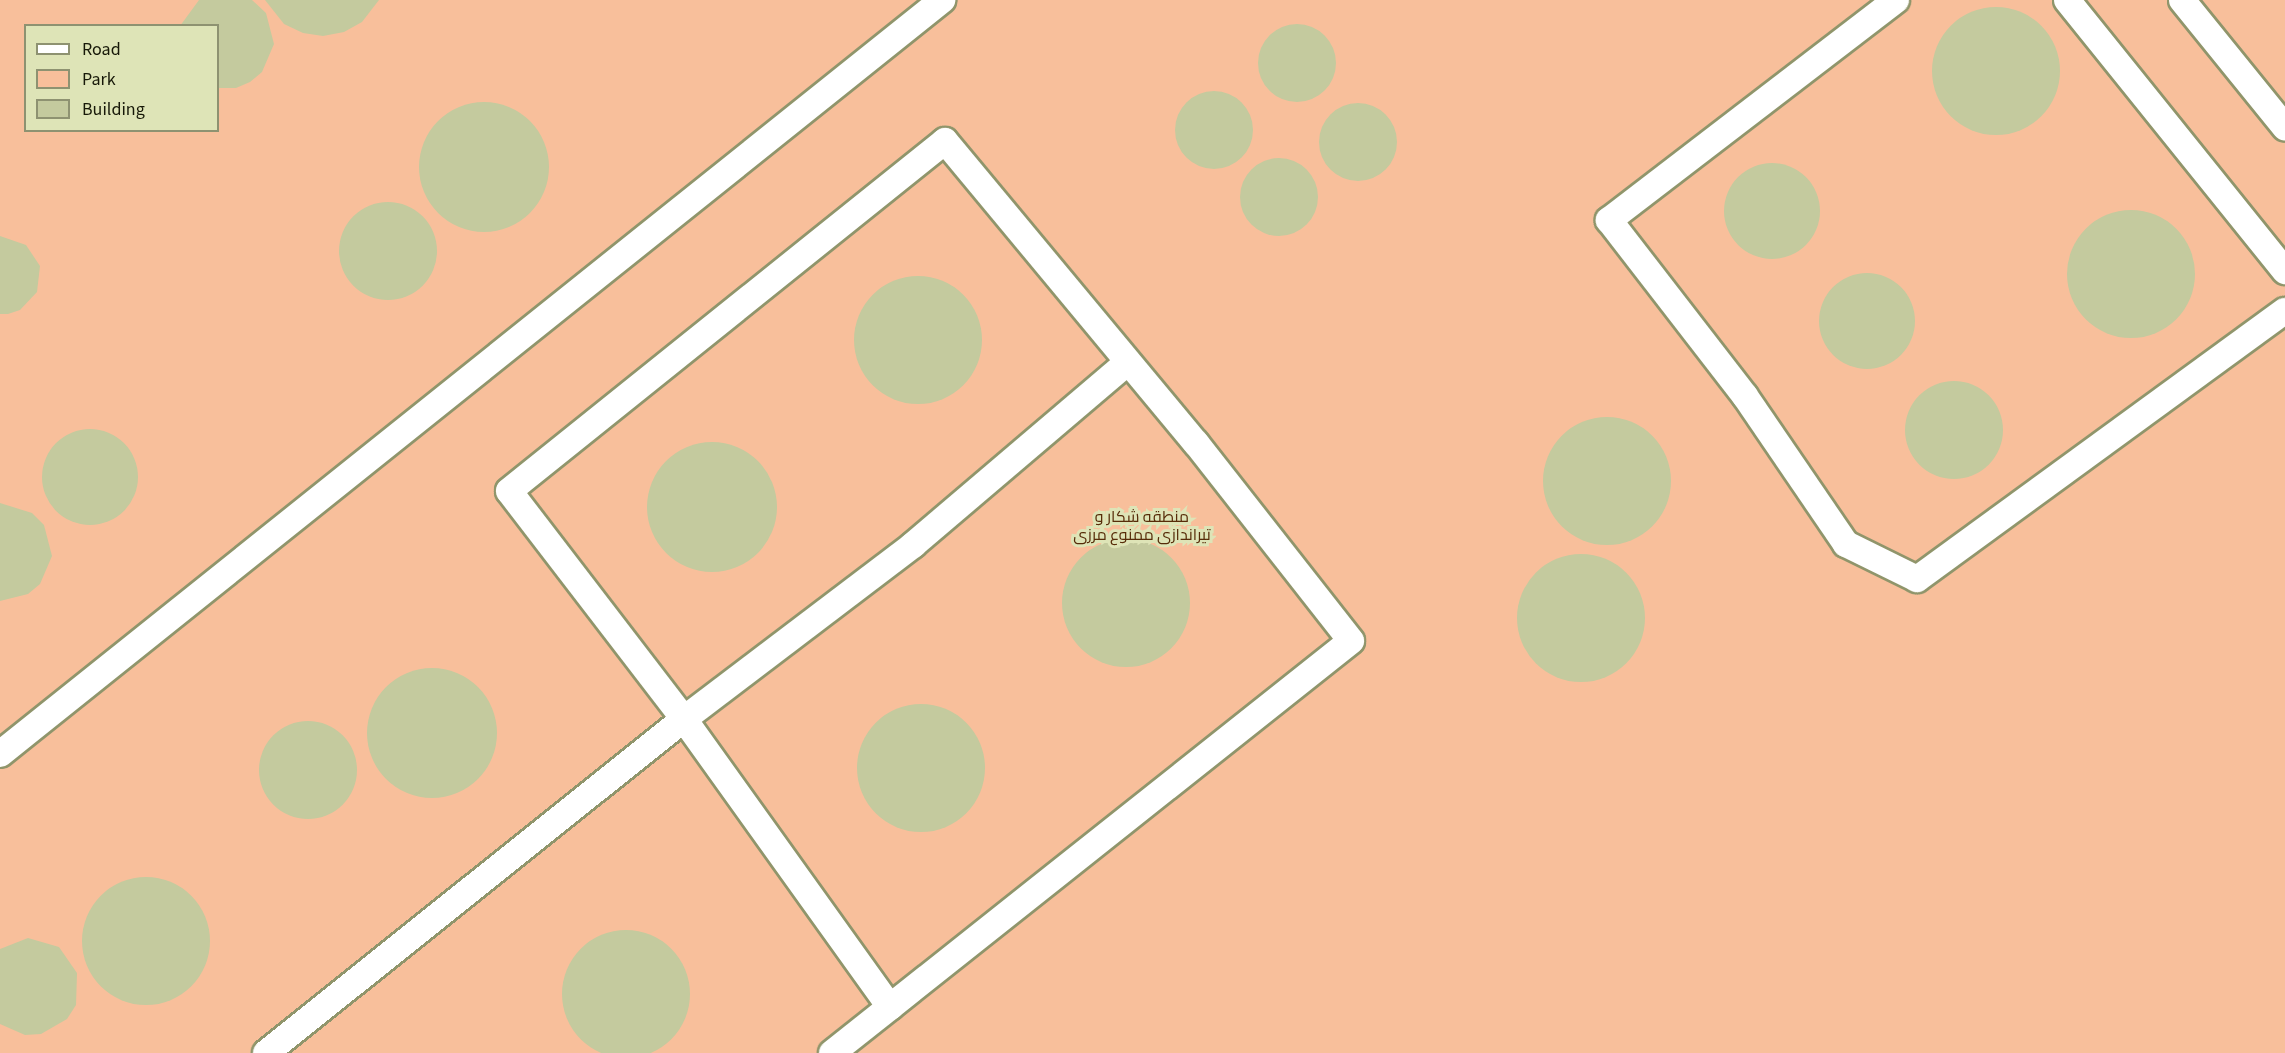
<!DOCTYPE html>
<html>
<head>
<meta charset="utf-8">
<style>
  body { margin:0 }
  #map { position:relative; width:2285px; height:1053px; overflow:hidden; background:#dee4b7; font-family:"Source Sans 3",Cairo,sans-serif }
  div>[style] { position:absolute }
  .green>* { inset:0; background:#f8bf9b }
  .building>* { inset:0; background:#c4ca9e }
  .round { border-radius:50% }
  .roads { filter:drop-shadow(2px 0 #90956b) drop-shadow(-2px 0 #90956b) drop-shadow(0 2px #90956b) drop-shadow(0 -2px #90956b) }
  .minor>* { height:26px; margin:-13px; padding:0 13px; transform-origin:13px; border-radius:13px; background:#fff }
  span { translate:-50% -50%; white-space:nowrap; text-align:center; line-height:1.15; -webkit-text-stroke:6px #dee4b7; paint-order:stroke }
  .park-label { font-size:16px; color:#572c09 }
  .legend { position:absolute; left:24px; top:24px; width:195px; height:108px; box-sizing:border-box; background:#dee4b7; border:2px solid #8e9271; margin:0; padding:8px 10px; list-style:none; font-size:18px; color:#171808 }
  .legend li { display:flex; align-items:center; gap:12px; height:30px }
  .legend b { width:30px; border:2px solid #8e9271 }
</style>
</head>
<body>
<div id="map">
  <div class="green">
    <div style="clip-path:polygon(evenodd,0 0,2285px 0,2285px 1053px,0 1053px,0 0,26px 26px,218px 26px,218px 130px,26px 130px,26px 26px)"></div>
  </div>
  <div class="building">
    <div style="clip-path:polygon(199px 0,252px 0,266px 13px,274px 44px,262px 72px,250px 82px,236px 88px,218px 88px,218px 26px,180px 26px)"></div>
    <div style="clip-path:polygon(265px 0,379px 0,362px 22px,344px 32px,323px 36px,303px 33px,284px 24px)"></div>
    <div class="round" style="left:1932px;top:7px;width:128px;height:128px"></div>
    <div class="round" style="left:1258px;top:24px;width:78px;height:78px"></div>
    <div class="round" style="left:1175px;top:91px;width:78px;height:78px"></div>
    <div class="round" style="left:419px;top:102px;width:130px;height:130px"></div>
    <div class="round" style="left:1319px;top:103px;width:78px;height:78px"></div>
    <div class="round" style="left:1240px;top:158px;width:78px;height:78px"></div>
    <div class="round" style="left:1724px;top:163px;width:96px;height:96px"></div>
    <div class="round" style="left:339px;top:202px;width:98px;height:98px"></div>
    <div class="round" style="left:2067px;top:210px;width:128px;height:128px"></div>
    <div style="clip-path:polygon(0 236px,26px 245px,40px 266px,37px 292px,20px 310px,8px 314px,0 314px)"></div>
    <div class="round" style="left:1819px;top:273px;width:96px;height:96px"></div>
    <div class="round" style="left:854px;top:276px;width:128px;height:128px"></div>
    <div class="round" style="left:1905px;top:381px;width:98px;height:98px"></div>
    <div class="round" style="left:1543px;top:417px;width:128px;height:128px"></div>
    <div class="round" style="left:42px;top:429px;width:96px;height:96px"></div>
    <div class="round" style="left:647px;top:442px;width:130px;height:130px"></div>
    <div style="clip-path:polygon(0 503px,32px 513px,44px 525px,52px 556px,40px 584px,28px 594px,0 601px)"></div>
    <div class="round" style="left:1062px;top:539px;width:128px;height:128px"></div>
    <div class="round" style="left:1517px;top:554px;width:128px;height:128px"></div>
    <div class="round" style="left:367px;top:668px;width:130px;height:130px"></div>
    <div class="round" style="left:857px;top:704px;width:128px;height:128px"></div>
    <div class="round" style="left:259px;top:721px;width:98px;height:98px"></div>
    <div class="round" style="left:82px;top:877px;width:128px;height:128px"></div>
    <div class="round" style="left:562px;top:930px;width:128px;height:128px"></div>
    <div style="clip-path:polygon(28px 938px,59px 947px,77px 973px,76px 1005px,67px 1019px,41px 1034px,25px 1035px,0 1024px,0 949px)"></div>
  </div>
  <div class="roads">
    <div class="minor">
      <div style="left:1896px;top:0;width:362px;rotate:142.5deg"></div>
      <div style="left:1609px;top:220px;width:222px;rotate:52.3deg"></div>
      <div style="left:1745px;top:396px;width:179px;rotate:55.7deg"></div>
      <div style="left:1846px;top:544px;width:79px;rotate:26.2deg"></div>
      <div style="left:1917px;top:579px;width:455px;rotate:-36.1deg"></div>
      <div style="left:2067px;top:0;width:348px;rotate:51.2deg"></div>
      <div style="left:2182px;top:0;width:164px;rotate:51deg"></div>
      <div style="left:945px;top:141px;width:393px;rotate:50.3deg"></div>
      <div style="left:1196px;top:443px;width:251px;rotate:51.9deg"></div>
      <div style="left:1351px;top:641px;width:589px;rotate:141.55deg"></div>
      <div style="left:890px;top:1007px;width:354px;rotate:-125.6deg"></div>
      <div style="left:684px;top:719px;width:287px;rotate:-127.5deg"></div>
      <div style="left:509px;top:491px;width:559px;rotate:-38.76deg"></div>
      <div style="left:0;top:754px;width:1207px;rotate:-38.67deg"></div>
      <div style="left:266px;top:1053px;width:535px;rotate:-38.63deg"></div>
      <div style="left:684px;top:719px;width:288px;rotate:-37.2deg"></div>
      <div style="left:913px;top:545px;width:281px;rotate:-40.4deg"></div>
      <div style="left:832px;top:1053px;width:74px;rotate:-38.4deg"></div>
    </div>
  </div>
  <div class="park-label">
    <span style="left:1142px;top:526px">منطقه شکار و<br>تیراندازی ممنوع مرزی</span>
  </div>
  <ul class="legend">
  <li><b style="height:8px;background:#fff"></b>Road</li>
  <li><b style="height:16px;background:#f8bf9b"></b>Park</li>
  <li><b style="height:16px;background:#c4ca9e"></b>Building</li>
  </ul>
</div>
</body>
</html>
